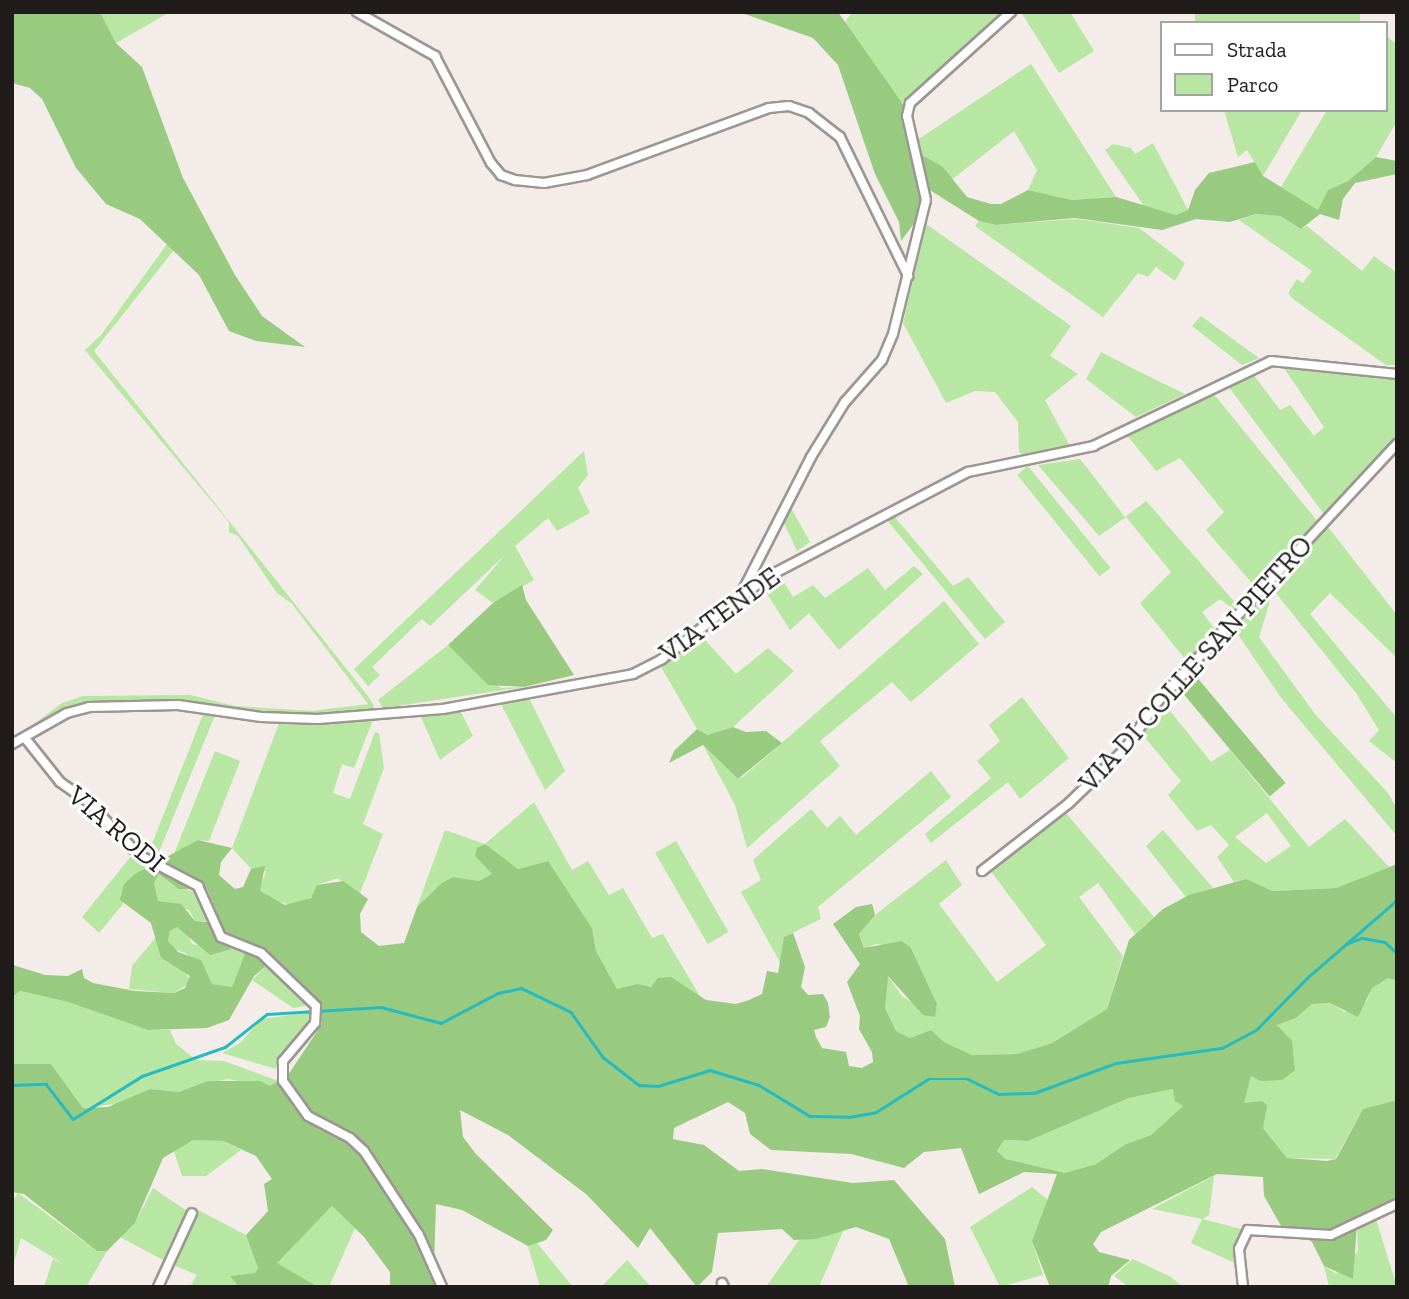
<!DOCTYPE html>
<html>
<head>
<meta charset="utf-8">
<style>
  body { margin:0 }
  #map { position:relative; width:1409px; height:1299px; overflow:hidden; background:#f3ece9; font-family:"Zilla Slab",serif }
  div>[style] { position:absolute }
  .green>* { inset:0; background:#b7e7a2; transform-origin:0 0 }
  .forest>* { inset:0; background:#98cb80; transform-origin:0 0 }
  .stream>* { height:2.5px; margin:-1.25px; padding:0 1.25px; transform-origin:1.25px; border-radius:1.25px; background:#27babf }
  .roads { filter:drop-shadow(2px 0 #9d9693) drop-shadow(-2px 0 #9d9693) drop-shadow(0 2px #9d9693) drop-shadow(0 -2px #9d9693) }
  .minor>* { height:8px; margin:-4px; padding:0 4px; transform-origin:4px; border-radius:4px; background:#fff }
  span { translate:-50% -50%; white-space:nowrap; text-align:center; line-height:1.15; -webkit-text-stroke:6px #fff; paint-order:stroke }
  .street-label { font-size:28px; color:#1f1c1b }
  .frame { position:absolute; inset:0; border:14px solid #1f1c1b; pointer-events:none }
  .legend { position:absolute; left:1160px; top:21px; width:228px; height:91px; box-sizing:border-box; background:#fff; border:2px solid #a5a4a4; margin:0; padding:9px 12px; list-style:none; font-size:21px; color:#1f1c1b }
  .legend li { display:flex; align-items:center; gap:14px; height:35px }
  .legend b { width:35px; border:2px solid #a5a4a4 }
</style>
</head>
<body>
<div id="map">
  <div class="green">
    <div style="clip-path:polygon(100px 12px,170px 12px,116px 43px)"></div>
    <div style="clip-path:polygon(852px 12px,1001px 12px,901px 103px,844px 24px)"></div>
    <div style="clip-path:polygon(1021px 12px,1070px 12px,1094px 51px,1059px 73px)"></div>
    <div style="left:1195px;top:12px;width:165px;height:11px"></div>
    <div style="clip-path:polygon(1386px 35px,1397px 45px,1397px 121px,1376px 157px,1348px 181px,1328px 190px,1318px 211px,1281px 187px,1327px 110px,1386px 110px)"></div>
    <div style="clip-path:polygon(1031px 64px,1116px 197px,1072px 200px,1028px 190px,1037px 170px,1014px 131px,950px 181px,942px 166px,918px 153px,916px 141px)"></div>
    <div style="clip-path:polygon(1224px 110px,1302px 110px,1263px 176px,1247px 150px,1238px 157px)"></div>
    <div style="clip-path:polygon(1153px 143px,1188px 210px,1176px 215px,1144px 206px,1105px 150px,1113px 144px,1131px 148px,1135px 154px)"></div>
    <div style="clip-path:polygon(1256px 214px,1280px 216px,1301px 229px,1307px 226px,1362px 271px,1374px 256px,1397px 273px,1397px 365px,1386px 365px,1293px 299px,1288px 293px,1297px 279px,1303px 283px,1312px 271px,1239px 220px)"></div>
    <div style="clip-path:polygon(1077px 219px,1139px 228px,1185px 263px,1175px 281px,1156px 267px,1148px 277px,1138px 273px,1103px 317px,975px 226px,979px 221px,996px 225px)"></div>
    <div style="clip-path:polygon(926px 224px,1071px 326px,1050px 356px,1078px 374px,1045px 400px,1072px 450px,1024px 455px,1019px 452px,1018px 422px,995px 392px,975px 391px,946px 403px,903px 323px)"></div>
    <div style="clip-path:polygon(167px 244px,174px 250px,94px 351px,368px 696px,374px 706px,372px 712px,313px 716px,185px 702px,89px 703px,30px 727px,62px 703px,83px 696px,190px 695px,235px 706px,312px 711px,368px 704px,292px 604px,277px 593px,238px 536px,229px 532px,229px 522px,85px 350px,101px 335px)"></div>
    <div style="clip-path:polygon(1201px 316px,1259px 358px,1242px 365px,1192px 326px)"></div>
    <div style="clip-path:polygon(1101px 352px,1140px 372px,1185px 394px,1136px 417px,1086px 379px)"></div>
    <div style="clip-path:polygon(1282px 365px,1397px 378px,1397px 436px,1324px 514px,1228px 386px,1253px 374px,1280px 410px,1290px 405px,1314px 436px,1324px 427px)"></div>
    <div style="clip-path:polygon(1213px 393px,1318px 522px,1257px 589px,1206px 530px,1224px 512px,1180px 458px,1156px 471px,1126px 434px)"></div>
    <div style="clip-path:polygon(584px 451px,588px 475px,578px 488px,590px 513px,557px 531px,548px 518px,515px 546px,534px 580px,493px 603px,475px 590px,505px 555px,430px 626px,422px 619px,372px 667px,380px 675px,368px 686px,354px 669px)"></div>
    <div style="clip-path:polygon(1080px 459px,1125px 517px,1146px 501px,1239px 607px,1235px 611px,1220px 599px,1202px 612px,1217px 632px,1189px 664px,1140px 603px,1171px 572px,1126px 517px,1099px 536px,1038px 465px)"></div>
    <div style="left:1028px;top:466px;width:131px;height:14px;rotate:51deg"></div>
    <div style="clip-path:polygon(791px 508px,810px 542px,797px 551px,784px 523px)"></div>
    <div style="clip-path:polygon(893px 515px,953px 586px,968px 577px,1005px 622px,985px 639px,886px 519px)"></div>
    <div style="clip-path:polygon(1328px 527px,1397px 615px,1397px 658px,1330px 593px,1310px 614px,1397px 718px,1397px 763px,1369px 741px,1379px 730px,1356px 693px,1271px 587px)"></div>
    <div style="clip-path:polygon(914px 566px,923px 574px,839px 650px,809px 613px,790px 630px,762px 586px,779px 574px,793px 597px,813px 585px,825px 598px,868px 568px,885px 590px)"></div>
    <div style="clip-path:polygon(1268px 591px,1270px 601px,1259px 637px,1315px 714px,1388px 793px,1397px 809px,1397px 836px,1282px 699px,1235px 630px)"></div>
    <div style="clip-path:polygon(944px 601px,979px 644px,911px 702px,892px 682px,820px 741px,840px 766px,747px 848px,735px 805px,703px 745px,738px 779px,744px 776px)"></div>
    <div style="clip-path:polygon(697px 631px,736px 674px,768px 648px,794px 671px,733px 727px,708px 735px,697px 729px,660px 665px)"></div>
    <div style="clip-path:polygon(448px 645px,501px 688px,524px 687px,383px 708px,378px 700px)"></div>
    <div style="clip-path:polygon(1022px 697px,1069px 758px,1020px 799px,1008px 782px,931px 843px,925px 834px,991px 778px,977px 761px,1000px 741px,989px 725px)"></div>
    <div style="clip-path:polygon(529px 698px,565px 771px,545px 790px,500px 702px)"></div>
    <div style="clip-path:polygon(evenodd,1163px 702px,1211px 762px,1230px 750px,1309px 847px,1345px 819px,1389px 867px,1336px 888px,1273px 891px,1246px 879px,1234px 882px,1217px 857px,1229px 845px,1211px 825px,1197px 831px,1168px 795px,1181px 781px,1143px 735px,1163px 702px,1267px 813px,1291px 846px,1266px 863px,1235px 837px,1267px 813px)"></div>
    <div style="clip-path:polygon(460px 710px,473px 736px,440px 760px,420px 715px)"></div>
    <div style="clip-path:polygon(204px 712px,216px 713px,159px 852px,150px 849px)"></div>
    <div style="clip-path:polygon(373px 720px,354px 768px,342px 764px,333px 793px,350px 799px,375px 732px,379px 733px,384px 768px,363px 824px,383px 834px,360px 893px,356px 895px,338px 878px,317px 885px,317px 894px,293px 906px,265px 897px,259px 891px,266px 871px,251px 869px,232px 848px,279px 723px)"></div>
    <div style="clip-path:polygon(215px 751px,240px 761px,209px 841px,198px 840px,174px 854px)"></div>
    <div style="clip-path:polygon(931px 771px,951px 797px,818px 907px,821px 919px,784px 937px,781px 964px,741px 892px,761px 880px,753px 860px,811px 809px,827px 828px,840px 816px,856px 835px)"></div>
    <div style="clip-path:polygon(534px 802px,572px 870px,588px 861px,609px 895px,623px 888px,652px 938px,663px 934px,701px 998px,676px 984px,617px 989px,596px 951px,592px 928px,548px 861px,518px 869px,505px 860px,475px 856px,492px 874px,479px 881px,453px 877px,417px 907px,445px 830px,485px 844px)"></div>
    <div style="clip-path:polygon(1066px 813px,1154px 917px,1135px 934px,1098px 883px,1079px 897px,1123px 956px,1107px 1009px,1052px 1043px,1017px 1054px,972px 1055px,944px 1042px,931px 1030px,910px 1038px,896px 1031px,885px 1008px,887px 975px,902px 996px,934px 1017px,937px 1004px,911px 948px,876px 944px,865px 949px,859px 934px,875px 915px,946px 860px,962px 885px,939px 904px,997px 982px,1046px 945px,990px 870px)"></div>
    <div style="clip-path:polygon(1163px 830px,1213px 888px,1186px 897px,1146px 846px)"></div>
    <div style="left:676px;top:841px;width:105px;height:24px;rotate:60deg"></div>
    <div style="clip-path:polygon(132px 855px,149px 867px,124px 884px,123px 904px,99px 933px,82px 917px)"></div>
    <div style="clip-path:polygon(159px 874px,196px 894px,204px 902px,210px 921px,195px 921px,189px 910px,158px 901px,154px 883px)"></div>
    <div style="clip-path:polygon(177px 927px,187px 933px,192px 944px,227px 950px,239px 945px,251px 953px,245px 953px,232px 987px,212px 984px,186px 953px,174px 949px,168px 941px,170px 931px)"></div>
    <div style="clip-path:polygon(156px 937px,165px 961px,185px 972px,191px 982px,174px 993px,129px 989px,132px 966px)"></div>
    <div style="clip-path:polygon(263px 961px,308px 1002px,305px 1006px,293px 1008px,252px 980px,265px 967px)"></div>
    <div style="clip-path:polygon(1388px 978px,1397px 981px,1397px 1100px,1363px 1109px,1335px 1159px,1287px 1158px,1243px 1103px,1251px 1076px,1281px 1033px,1277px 1025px,1296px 1018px,1312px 1004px,1330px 1003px,1345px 1012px,1367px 1001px,1371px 988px)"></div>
    <div style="clip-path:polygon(19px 991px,68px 1002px,148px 1030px,170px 1030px,176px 1044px,196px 1060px,224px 1061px,278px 1081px,270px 1086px,227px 1079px,179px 1092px,150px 1089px,123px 1103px,83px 1108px,51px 1064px,12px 1064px,12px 997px)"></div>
    <div style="clip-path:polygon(313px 1012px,305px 1032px,282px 1053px,276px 1069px,222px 1053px,240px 1043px,261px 1019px)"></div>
    <div style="clip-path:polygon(1173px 1089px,1183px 1106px,1151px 1135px,1126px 1144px,1096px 1164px,1065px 1173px,1006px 1159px,997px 1151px,1004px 1140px,1028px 1141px,1129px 1098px)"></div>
    <div style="clip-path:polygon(193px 1139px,223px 1141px,241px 1150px,206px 1176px,182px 1176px,174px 1151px)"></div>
    <div style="clip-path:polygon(1214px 1176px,1209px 1215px,1203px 1219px,1241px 1229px,1237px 1264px,1191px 1243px,1202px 1219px,1152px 1209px)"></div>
    <div style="clip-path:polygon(1032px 1187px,1049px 1201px,1032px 1241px,1043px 1275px,1000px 1287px,970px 1227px)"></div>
    <div style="clip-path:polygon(153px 1188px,190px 1213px,163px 1260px,120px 1237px,135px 1223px)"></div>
    <div style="clip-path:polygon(18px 1193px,97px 1251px,107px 1251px,86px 1287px,44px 1287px,53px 1259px,65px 1265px,21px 1238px,12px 1269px,12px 1202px)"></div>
    <div style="clip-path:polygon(332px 1206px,355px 1228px,329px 1287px,318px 1287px,276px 1263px)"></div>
    <div style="clip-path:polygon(198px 1210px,246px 1235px,258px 1268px,256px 1273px,231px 1276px,239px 1287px,190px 1287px,197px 1275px,171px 1264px)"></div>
    <div style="clip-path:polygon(1375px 1216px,1397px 1287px,1329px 1287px,1324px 1266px,1336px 1274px,1358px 1251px,1357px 1225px)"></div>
    <div style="clip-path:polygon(844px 1229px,819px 1287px,766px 1287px,799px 1240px)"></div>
    <div style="clip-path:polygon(537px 1243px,573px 1287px,540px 1287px,528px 1246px)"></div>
    <div style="clip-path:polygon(1133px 1259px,1171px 1277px,1183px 1287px,1129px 1287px,1114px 1276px)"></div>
    <div style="clip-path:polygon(627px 1260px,651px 1287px,602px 1287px,604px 1284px)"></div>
  </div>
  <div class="forest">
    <div style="clip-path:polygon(12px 12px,100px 12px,116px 43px,142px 67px,183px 178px,235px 275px,262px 316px,305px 347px,256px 341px,229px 331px,199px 275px,140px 219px,106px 204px,76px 168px,42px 99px,30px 88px,12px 83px)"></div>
    <div style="clip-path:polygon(739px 12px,838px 12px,907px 110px,918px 153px,942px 166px,967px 197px,991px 204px,1001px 204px,1028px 190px,1072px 200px,1116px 197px,1176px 215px,1188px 210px,1195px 190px,1209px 173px,1255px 162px,1263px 176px,1318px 210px,1328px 190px,1348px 181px,1376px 157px,1397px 161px,1397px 174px,1355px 183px,1343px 199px,1339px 220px,1320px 214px,1301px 229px,1280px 216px,1256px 214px,1230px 222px,1196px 219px,1162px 230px,1075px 218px,996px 225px,979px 221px,925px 187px,922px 213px,901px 241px,899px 222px,875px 174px,838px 65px,813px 38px)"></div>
    <div style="clip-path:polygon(522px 585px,526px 600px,574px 675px,524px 687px,488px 685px,448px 645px,493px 603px)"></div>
    <div style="left:1195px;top:675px;width:141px;height:21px;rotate:50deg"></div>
    <div style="clip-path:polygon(733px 727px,746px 732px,766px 731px,782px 743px,738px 779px,703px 745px,669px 763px,674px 751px,697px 729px,708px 735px)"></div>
    <div style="clip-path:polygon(evenodd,198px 840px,232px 848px,221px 862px,219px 875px,235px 889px,243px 887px,251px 869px,265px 866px,260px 891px,285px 905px,311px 898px,317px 885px,343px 881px,368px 899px,360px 914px,361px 932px,379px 946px,404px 943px,417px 907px,442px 883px,453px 877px,479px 881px,492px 874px,475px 856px,477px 848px,485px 844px,518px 869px,548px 861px,592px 928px,596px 951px,617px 989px,638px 984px,651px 987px,658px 978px,671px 977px,706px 1000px,736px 1004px,749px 1000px,762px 994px,767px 971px,778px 973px,784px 937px,793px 933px,805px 967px,801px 987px,808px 995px,823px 994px,828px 1003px,830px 1017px,826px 1027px,814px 1030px,816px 1037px,822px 1048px,846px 1052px,849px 1066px,862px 1068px,873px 1062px,872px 1052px,859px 1029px,860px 1016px,847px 982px,860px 964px,833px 924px,856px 907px,872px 904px,875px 915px,859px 934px,864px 948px,902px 941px,911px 948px,937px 1004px,935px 1017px,923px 1015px,888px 976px,885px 1008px,896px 1031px,910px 1038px,931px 1030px,944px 1042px,972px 1055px,1017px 1054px,1052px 1043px,1107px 1009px,1129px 940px,1163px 909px,1189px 895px,1246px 879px,1273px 891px,1336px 888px,1397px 864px,1397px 981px,1388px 978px,1372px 988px,1358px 1017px,1330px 1003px,1312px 1004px,1296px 1018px,1277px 1025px,1292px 1041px,1295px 1070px,1282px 1080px,1261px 1081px,1251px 1076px,1244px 1103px,1262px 1101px,1267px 1105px,1263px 1128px,1287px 1158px,1327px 1161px,1336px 1159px,1363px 1109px,1397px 1100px,1397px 1204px,1357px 1225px,1353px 1279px,1324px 1266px,1312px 1242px,1299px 1233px,1284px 1231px,1264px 1196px,1263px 1177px,1217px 1174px,1101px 1232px,1093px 1244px,1099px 1252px,1130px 1260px,1111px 1276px,1108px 1287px,1050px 1287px,1032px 1241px,1057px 1174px,1024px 1172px,979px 1194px,961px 1148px,924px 1152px,904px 1168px,851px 1154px,771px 1150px,750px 1134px,745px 1113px,728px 1102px,674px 1128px,673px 1139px,704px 1145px,739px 1171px,762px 1169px,853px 1183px,894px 1180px,945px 1239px,955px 1287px,909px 1287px,889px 1239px,856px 1227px,816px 1239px,794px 1240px,782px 1229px,718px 1233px,712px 1272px,697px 1287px,650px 1228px,638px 1248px,586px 1194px,508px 1135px,460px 1110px,463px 1137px,476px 1154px,553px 1230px,546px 1240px,528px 1246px,462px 1210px,436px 1204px,434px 1265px,442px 1287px,390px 1287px,390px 1272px,364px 1237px,332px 1206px,277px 1263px,318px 1287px,239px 1287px,230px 1276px,255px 1273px,258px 1268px,246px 1235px,268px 1211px,264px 1184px,272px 1179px,256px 1156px,223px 1141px,193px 1140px,163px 1158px,135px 1223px,107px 1251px,97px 1251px,24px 1194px,12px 1192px,12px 1064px,51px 1064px,83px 1108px,108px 1107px,150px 1089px,179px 1092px,208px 1081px,260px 1081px,270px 1086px,288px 1075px,322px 1024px,320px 1005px,263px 949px,253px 943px,210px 955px,177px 927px,170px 931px,168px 941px,178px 952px,201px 960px,212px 984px,232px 987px,245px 953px,263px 961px,265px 967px,254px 976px,229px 1020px,207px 1028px,148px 1030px,68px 1002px,20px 991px,12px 997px,13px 965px,45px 975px,68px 976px,82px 969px,84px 978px,93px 983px,135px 991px,174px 993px,185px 988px,190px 976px,161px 958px,151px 923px,120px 900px,124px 884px,135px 874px,198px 840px,159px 874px,179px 889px,207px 889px,218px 915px,209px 922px,195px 921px,181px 904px,158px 901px,154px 883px,159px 874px,198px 840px,1173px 1089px,1175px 1101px,1183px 1106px,1151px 1135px,1126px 1144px,1096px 1164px,1065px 1173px,1006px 1159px,997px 1151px,1004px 1140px,1028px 1141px,1129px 1098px,1173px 1089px)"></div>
  </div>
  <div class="stream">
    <div style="left:1346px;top:944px;width:17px;rotate:-21deg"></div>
    <div style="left:1362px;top:938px;width:23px;rotate:10deg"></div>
    <div style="left:1385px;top:942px;width:16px;rotate:43deg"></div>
    <div style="left:12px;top:1085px;width:34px;rotate:-2deg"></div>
    <div style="left:46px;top:1084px;width:44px;rotate:52.4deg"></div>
    <div style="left:73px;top:1119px;width:81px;rotate:-31.9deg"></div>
    <div style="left:142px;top:1076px;width:88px;rotate:-19.3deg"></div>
    <div style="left:225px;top:1047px;width:53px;rotate:-38.2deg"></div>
    <div style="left:267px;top:1014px;width:114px;rotate:-3.5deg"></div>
    <div style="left:381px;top:1007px;width:62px;rotate:14.9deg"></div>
    <div style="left:441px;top:1023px;width:64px;rotate:-27.8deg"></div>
    <div style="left:498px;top:993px;width:24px;rotate:-12deg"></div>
    <div style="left:521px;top:988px;width:55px;rotate:25.6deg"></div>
    <div style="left:571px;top:1012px;width:55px;rotate:54.6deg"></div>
    <div style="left:603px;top:1057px;width:46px;rotate:37.9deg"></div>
    <div style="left:639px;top:1085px;width:19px;rotate:3deg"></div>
    <div style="left:658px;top:1086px;width:54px;rotate:-17.1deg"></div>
    <div style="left:710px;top:1070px;width:51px;rotate:17deg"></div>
    <div style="left:759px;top:1085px;width:60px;rotate:31.3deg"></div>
    <div style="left:810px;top:1116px;width:39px;rotate:1deg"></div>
    <div style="left:849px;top:1117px;width:27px;rotate:-10deg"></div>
    <div style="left:876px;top:1112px;width:62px;rotate:-32.4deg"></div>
    <div style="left:928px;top:1079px;width:40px"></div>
    <div style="left:968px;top:1079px;width:34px;rotate:26deg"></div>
    <div style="left:999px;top:1094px;width:35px;rotate:-2deg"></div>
    <div style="left:1034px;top:1093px;width:87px;rotate:-20.1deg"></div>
    <div style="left:1116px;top:1063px;width:107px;rotate:-8.1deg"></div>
    <div style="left:1222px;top:1048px;width:40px;rotate:-28deg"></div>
    <div style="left:1257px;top:1029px;width:71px;rotate:-45.6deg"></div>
    <div style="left:1307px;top:978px;width:119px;rotate:-40.9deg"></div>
  </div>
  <div class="roads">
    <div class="minor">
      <div style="left:357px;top:12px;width:90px;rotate:29.4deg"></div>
      <div style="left:435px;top:56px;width:121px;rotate:62.4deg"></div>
      <div style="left:491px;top:163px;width:16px;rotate:50deg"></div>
      <div style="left:501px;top:175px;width:15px;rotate:20deg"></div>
      <div style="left:515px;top:180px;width:29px;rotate:6deg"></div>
      <div style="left:544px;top:183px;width:44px;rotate:-10.5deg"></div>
      <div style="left:587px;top:175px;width:194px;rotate:-20.2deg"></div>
      <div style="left:769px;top:108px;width:20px;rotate:-6deg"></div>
      <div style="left:789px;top:106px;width:21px;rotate:19deg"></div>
      <div style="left:809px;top:113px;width:39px;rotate:38deg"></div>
      <div style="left:840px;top:137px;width:155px;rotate:63.9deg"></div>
      <div style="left:741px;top:594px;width:154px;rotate:-62.9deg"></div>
      <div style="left:811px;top:457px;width:65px;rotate:-58.3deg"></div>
      <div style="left:845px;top:402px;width:56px;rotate:-48.6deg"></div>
      <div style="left:882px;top:360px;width:28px;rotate:-67deg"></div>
      <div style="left:893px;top:334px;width:138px;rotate:-76.2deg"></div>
      <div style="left:926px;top:200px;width:86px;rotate:-102.7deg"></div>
      <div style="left:907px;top:116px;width:13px;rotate:-77deg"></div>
      <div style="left:910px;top:103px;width:136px;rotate:-42deg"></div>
      <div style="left:25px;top:738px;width:56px;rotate:51.5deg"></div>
      <div style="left:60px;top:782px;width:33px;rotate:35deg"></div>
      <div style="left:87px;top:801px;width:75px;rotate:46.1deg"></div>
      <div style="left:139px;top:855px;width:67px;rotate:27.7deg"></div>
      <div style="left:198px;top:886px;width:56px;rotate:65.7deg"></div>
      <div style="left:221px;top:937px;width:43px;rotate:21.8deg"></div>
      <div style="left:261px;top:953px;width:76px;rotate:43.9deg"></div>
      <div style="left:316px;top:1006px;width:17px;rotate:93deg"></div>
      <div style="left:315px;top:1023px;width:50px;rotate:130.1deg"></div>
      <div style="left:283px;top:1061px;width:20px;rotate:90deg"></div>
      <div style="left:283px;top:1081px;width:43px;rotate:54.5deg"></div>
      <div style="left:308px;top:1116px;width:47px;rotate:27.6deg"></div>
      <div style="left:350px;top:1138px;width:19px;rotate:43deg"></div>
      <div style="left:364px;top:1151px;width:100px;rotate:56.8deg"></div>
      <div style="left:419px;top:1235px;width:57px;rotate:66.1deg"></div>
      <div style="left:12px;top:744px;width:63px;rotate:-29.4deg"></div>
      <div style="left:67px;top:713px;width:23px;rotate:-15deg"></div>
      <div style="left:89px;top:707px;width:89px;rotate:-1.3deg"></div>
      <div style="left:178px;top:705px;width:84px;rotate:8.2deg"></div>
      <div style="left:261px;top:717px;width:57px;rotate:2deg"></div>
      <div style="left:318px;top:719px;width:125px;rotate:-4.6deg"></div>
      <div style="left:443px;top:709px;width:193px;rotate:-10.4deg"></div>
      <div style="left:633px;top:674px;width:33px;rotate:-27deg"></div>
      <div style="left:662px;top:659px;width:133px;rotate:-38deg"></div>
      <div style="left:767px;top:577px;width:227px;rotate:-27.6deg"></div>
      <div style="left:968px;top:472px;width:128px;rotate:-11.7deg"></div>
      <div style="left:1093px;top:446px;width:197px;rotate:-25.5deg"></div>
      <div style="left:1271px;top:361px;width:127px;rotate:5.9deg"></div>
      <div style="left:982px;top:871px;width:110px;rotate:-38deg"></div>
      <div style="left:1069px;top:803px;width:78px;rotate:-44deg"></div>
      <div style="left:1125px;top:749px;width:58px;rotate:-55.5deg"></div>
      <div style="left:1158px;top:701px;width:351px;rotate:-47.1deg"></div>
      <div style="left:722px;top:1283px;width:4px;rotate:63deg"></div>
      <div style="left:158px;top:1287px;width:81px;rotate:-65.3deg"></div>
      <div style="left:1243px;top:1287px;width:38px;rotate:-96deg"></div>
      <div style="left:1239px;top:1249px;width:21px;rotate:-65deg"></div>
      <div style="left:1248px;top:1230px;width:83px;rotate:3.4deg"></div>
      <div style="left:1331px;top:1235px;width:73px;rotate:-25.2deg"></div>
    </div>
  </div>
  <div class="street-label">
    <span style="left:720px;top:615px;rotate:-36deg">VIA TENDE</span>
    <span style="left:1196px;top:664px;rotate:-48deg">VIA DI COLLE SAN PIETRO</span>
    <span style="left:116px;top:829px;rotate:40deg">VIA RODI</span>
  </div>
  <div class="frame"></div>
  <ul class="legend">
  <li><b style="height:9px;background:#fff"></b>Strada</li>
  <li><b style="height:19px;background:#b7e7a2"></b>Parco</li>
  </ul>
</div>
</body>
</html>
